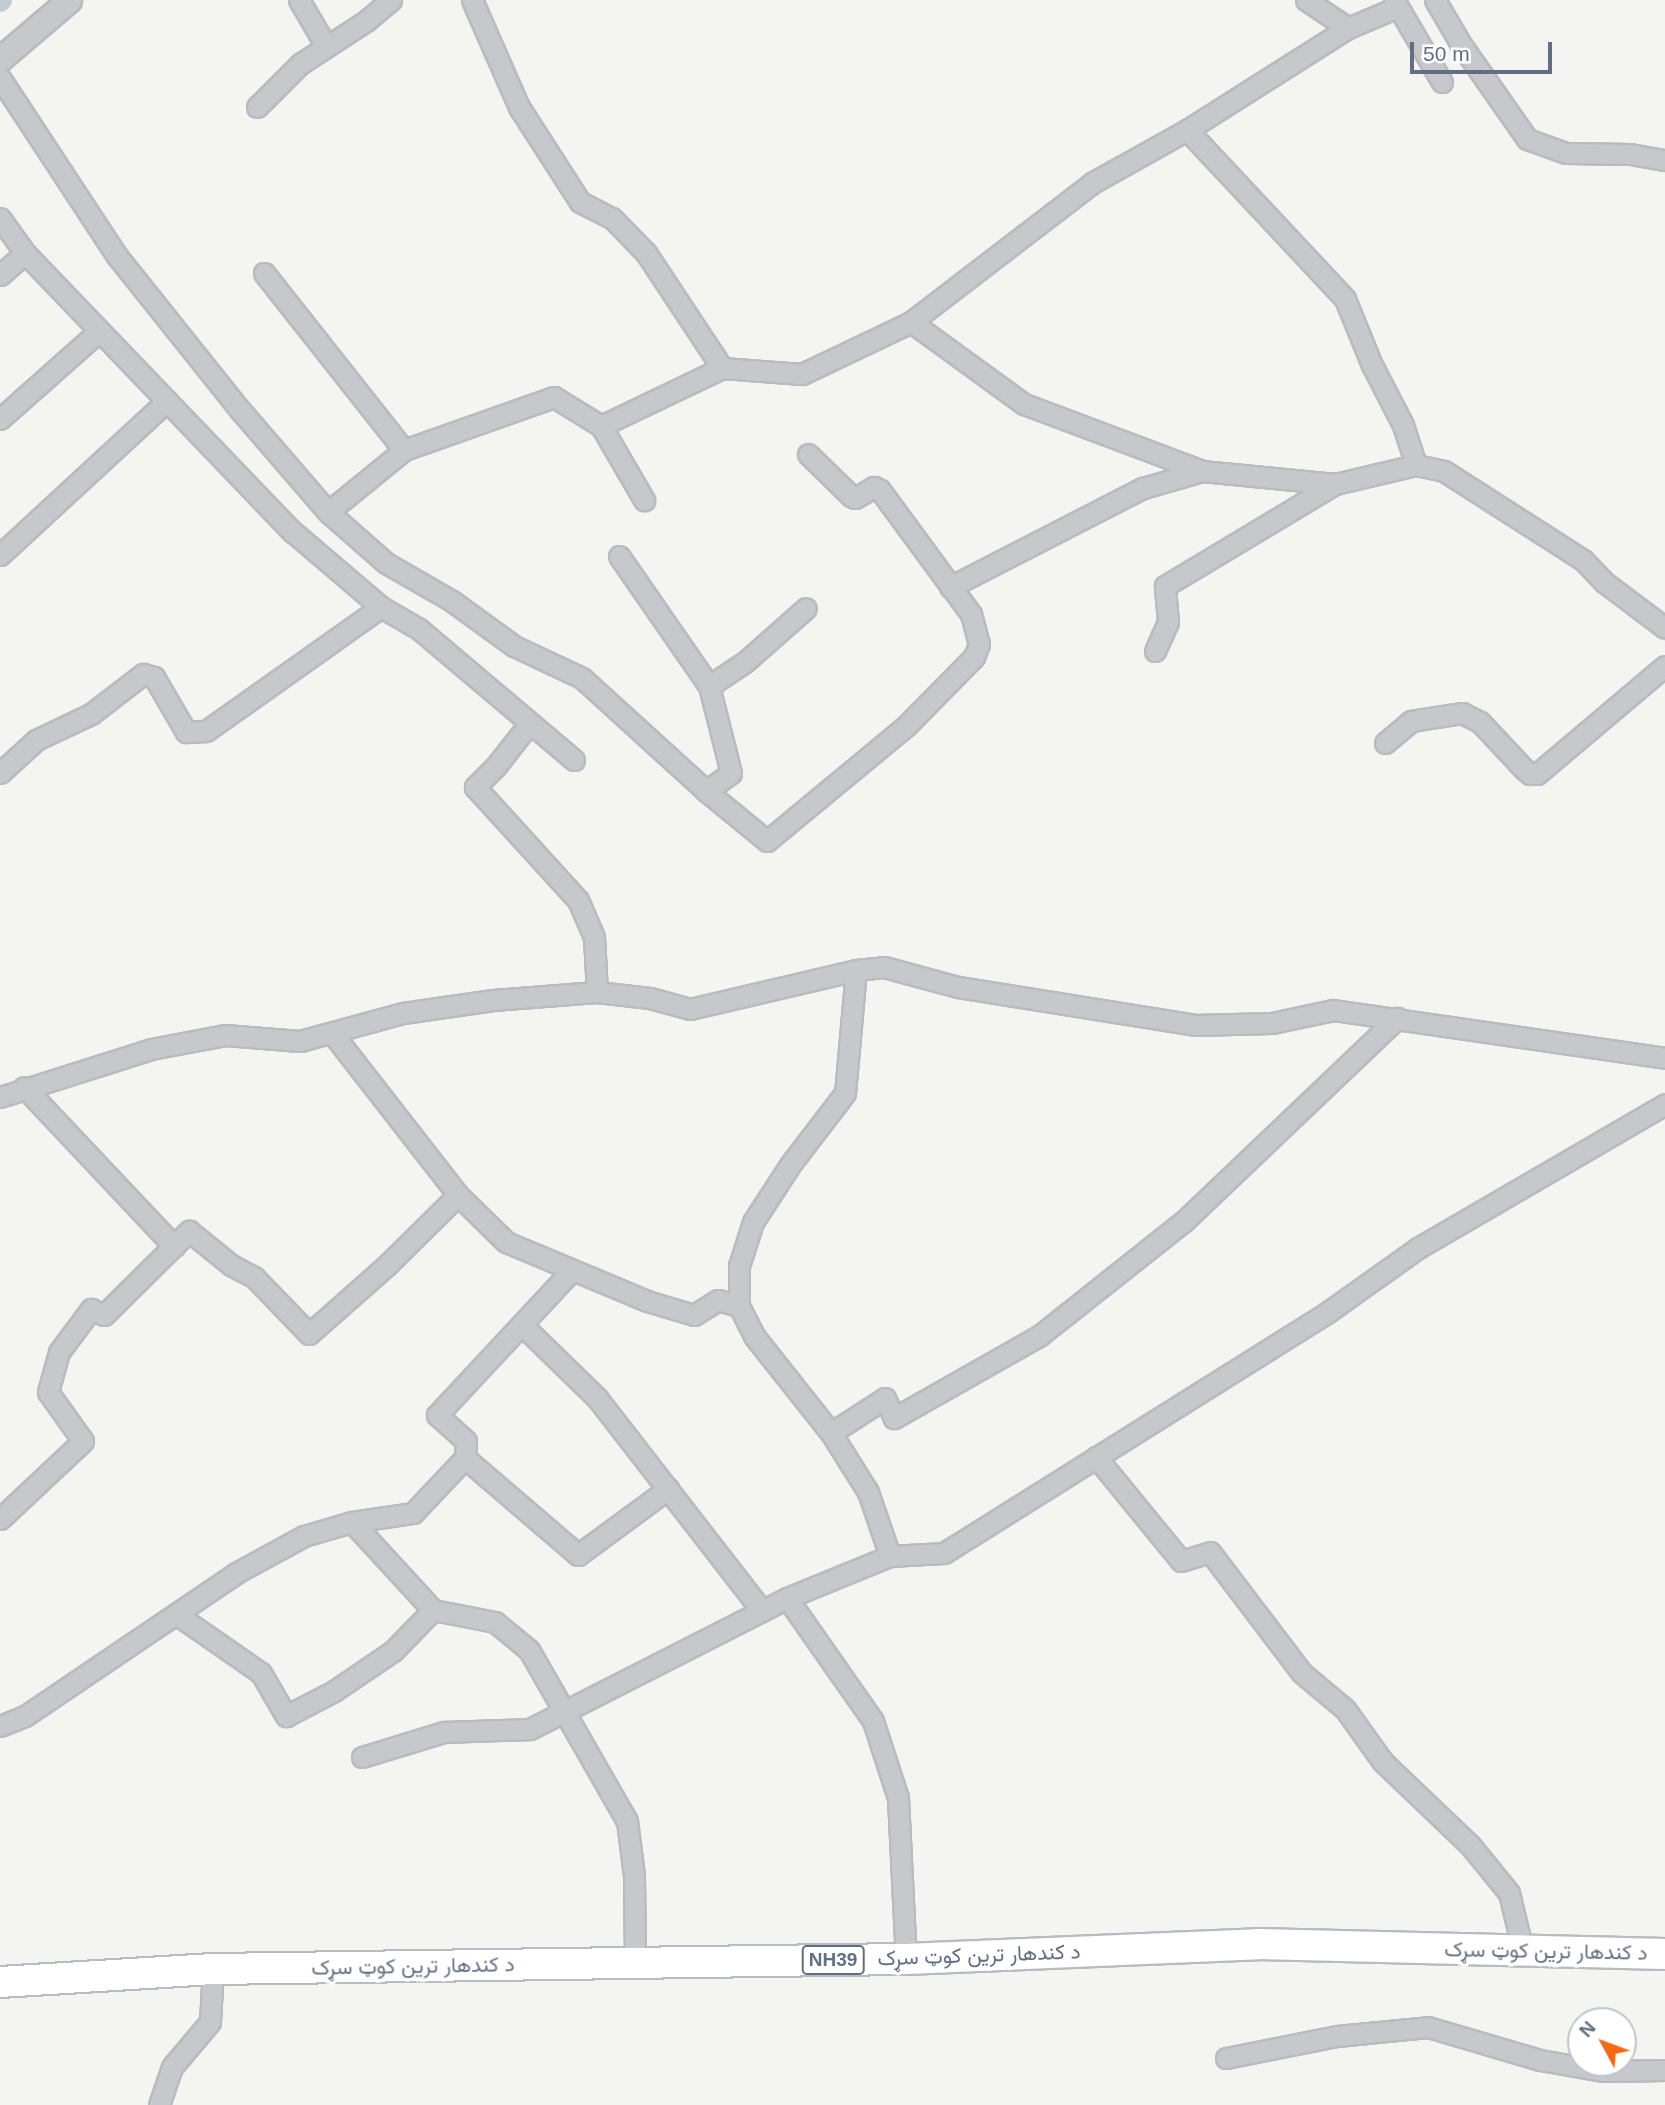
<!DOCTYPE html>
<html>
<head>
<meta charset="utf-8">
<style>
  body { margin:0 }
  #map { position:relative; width:1665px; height:2105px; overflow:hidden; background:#f4f5f0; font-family:Arial,Vazirmatn,sans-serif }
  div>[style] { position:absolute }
  .canal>* { height:19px; margin:-9.5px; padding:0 9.5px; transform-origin:9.5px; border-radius:9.5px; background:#c3cbd2 }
  .roads { filter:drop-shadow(2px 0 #b8bbbf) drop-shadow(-2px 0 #b8bbbf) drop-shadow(0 2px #b8bbbf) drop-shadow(0 -2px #b8bbbf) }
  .minor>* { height:19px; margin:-9.5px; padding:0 9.5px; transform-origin:9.5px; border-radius:9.5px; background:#c6c8cc }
  .tertiary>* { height:23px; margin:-11.5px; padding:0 11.5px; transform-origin:11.5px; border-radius:11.5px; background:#c6c8cc }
  .primary>* { height:30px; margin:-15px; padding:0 15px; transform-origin:15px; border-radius:15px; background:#fff }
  span { translate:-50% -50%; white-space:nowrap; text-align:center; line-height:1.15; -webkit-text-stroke:7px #fff; paint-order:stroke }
  .shield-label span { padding:2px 5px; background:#fff; border:2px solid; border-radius:5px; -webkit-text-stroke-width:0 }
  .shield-label { font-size:19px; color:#606f84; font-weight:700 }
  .street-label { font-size:21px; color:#606f84 }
  .north { position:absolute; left:1567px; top:2007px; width:70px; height:70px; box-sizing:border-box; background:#fff; border:2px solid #bfc5ce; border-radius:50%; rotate:311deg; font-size:19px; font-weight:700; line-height:28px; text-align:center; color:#606f84 }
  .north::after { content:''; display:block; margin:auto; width:24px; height:32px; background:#f46911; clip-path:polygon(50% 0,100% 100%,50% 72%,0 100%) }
  .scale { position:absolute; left:1410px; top:42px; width:142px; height:32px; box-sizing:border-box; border:4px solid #606f84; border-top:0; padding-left:9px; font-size:21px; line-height:24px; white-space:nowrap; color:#606f84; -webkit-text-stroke:5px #fff; paint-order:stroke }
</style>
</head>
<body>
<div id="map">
  <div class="canal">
    <div style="left:0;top:2px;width:3px;rotate:-45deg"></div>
  </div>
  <div class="roads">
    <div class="minor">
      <div style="left:299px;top:0;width:53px;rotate:59.6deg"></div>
      <div style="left:472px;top:0;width:117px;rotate:66.3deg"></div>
      <div style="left:519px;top:107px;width:113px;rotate:57.3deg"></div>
      <div style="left:580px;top:202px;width:36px;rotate:27deg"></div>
      <div style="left:612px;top:218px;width:49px;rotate:45.8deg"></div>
      <div style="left:646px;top:253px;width:138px;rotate:56.5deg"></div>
      <div style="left:1306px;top:0;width:50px;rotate:33.7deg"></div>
      <div style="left:1394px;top:0;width:95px;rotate:59.7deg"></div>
      <div style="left:1435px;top:0;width:53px;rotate:59.6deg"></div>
      <div style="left:1462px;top:46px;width:113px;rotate:55deg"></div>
      <div style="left:1527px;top:139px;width:41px;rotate:19.7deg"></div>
      <div style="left:1566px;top:153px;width:64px;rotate:0.9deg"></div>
      <div style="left:1630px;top:154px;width:36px;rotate:10deg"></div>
      <div style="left:0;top:78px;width:213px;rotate:56.7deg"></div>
      <div style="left:117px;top:256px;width:197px;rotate:51.4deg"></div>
      <div style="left:240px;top:410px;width:135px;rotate:49.2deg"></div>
      <div style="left:328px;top:512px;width:77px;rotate:41.3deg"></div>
      <div style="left:386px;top:563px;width:76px;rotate:29.9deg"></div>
      <div style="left:452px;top:601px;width:77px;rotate:36deg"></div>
      <div style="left:514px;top:646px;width:75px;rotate:25.2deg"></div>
      <div style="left:582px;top:678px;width:168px;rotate:42.3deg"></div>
      <div style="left:706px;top:791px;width:79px;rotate:39.3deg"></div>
      <div style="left:767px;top:841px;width:180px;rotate:-39.6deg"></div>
      <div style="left:906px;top:726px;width:97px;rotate:-45.4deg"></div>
      <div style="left:974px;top:657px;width:14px;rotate:-69deg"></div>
      <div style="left:979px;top:644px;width:31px;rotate:-105deg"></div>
      <div style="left:971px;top:614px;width:154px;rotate:-126.3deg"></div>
      <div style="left:880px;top:490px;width:7px;rotate:-153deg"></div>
      <div style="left:874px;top:487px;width:22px;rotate:150deg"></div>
      <div style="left:855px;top:498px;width:4px;rotate:-153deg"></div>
      <div style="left:851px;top:496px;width:60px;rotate:-135.7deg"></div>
      <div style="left:257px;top:107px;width:61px;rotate:-45deg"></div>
      <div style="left:300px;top:64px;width:79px;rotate:-33.1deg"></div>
      <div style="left:366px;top:21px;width:33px;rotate:-40deg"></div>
      <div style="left:1187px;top:130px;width:231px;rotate:46.9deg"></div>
      <div style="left:1345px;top:299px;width:71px;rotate:67.8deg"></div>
      <div style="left:1372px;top:365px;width:68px;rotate:62.7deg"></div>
      <div style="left:1403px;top:425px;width:42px;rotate:72deg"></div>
      <div style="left:0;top:218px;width:43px;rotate:54.5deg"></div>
      <div style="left:25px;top:253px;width:387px;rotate:46.2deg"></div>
      <div style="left:293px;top:532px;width:116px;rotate:40.4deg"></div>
      <div style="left:381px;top:607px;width:44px;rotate:30.1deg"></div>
      <div style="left:419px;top:629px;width:203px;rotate:40.2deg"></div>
      <div style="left:264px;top:273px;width:226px;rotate:51.7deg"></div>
      <div style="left:0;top:275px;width:33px;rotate:-41deg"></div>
      <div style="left:911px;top:322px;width:140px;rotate:36deg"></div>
      <div style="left:1024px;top:404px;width:190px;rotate:20.6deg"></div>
      <div style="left:0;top:419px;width:132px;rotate:-41.6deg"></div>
      <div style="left:601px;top:426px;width:86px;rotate:59.8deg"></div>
      <div style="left:328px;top:512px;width:98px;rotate:-39.2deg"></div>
      <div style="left:404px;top:450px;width:159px;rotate:-19.5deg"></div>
      <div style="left:554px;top:397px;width:55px;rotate:31.7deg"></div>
      <div style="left:601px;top:426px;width:134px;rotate:-25.6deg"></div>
      <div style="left:722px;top:368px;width:80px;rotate:4.3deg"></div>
      <div style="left:802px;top:374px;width:121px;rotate:-25.5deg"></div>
      <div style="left:911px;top:322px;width:228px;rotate:-37.5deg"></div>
      <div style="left:1092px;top:183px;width:109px;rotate:-29.2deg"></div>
      <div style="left:1187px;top:130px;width:191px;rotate:-32.4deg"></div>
      <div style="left:1348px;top:28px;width:54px;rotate:-22.8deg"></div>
      <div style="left:0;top:555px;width:227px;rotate:-42.7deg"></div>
      <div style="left:619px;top:556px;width:158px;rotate:55.3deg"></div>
      <div style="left:709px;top:686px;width:90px;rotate:75.8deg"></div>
      <div style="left:731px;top:773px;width:31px;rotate:144deg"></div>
      <div style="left:950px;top:587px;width:217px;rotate:-27.2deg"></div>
      <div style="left:1143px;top:488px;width:61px;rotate:-16.1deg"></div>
      <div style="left:1202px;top:471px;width:134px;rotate:5.6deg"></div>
      <div style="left:1335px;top:484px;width:83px;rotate:-13.2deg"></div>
      <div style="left:1416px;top:465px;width:29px;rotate:12deg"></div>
      <div style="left:1444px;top:471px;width:165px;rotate:32.6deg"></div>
      <div style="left:1583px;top:560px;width:30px;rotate:46deg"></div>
      <div style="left:1604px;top:582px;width:76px;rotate:37deg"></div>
      <div style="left:1155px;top:651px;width:32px;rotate:-66deg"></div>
      <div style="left:1168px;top:622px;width:36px;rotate:-95deg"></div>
      <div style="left:1165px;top:586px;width:198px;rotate:-31deg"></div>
      <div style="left:709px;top:686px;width:43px;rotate:-33.7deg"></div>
      <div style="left:745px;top:662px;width:81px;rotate:-41.5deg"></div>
      <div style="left:529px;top:724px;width:53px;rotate:128.2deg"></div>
      <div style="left:496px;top:766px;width:30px;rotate:135deg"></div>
      <div style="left:475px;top:787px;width:153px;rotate:47.7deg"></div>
      <div style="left:578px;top:900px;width:40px;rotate:66.6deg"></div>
      <div style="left:594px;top:937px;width:55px;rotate:86.9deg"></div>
      <div style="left:1385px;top:743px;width:34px;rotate:-40deg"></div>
      <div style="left:1411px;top:721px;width:52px;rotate:-8.9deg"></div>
      <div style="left:1462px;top:713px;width:20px;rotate:27deg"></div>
      <div style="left:1480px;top:722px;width:64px;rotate:46.9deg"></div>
      <div style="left:1524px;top:769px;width:8px;rotate:40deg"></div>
      <div style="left:1530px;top:774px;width:7px"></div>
      <div style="left:1537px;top:774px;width:167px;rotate:-40.2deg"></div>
      <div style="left:0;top:773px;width:49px;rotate:-42.5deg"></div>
      <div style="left:36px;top:740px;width:61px;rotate:-25.3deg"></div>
      <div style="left:91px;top:714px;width:66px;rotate:-37.6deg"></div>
      <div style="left:143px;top:674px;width:11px;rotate:15deg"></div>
      <div style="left:154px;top:677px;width:64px;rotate:59.8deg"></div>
      <div style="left:186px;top:732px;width:20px;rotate:-3deg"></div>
      <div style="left:206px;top:731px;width:214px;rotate:-35.3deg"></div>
      <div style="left:856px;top:970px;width:123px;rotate:95.1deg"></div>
      <div style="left:845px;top:1093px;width:91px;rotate:127.4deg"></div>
      <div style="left:790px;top:1165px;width:68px;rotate:123deg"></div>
      <div style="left:753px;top:1222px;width:46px;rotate:107.7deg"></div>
      <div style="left:739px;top:1266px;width:40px;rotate:90deg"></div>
      <div style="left:739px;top:1306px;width:34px;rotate:63deg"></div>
      <div style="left:754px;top:1336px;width:124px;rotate:51.6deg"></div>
      <div style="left:831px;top:1433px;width:70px;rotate:57.9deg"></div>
      <div style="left:868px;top:1492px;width:68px;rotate:71deg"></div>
      <div style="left:332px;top:1033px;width:205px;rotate:52.1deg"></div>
      <div style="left:458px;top:1195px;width:67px;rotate:44.4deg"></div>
      <div style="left:506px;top:1242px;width:153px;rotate:22.7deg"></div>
      <div style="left:647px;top:1301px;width:49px;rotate:16.6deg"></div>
      <div style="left:694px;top:1315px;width:28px;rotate:-32deg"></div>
      <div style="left:718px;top:1300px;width:22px;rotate:16deg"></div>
      <div style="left:24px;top:1087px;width:219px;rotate:46.7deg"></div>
      <div style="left:0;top:1097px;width:158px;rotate:-17.6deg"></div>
      <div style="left:151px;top:1049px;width:75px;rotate:-10.7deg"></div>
      <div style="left:225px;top:1035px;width:75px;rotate:4.6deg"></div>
      <div style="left:300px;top:1041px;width:107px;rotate:-15.2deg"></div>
      <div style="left:403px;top:1013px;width:91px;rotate:-8.2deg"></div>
      <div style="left:493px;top:1000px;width:104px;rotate:-4.4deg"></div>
      <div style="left:597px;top:992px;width:53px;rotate:6.5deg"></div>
      <div style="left:650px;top:998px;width:41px;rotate:15.4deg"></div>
      <div style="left:690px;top:1009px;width:171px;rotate:-13.2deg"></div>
      <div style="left:856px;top:970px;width:28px;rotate:-6deg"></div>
      <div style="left:884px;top:967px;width:77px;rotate:15.1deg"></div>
      <div style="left:958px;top:987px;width:240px;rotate:9.1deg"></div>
      <div style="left:1195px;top:1025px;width:77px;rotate:-1.5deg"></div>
      <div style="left:1272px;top:1023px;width:62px;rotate:-12deg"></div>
      <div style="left:1333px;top:1010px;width:335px;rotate:8.2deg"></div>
      <div style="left:522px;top:1325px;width:105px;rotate:44.2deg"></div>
      <div style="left:597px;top:1398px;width:269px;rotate:52.2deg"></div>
      <div style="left:831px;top:1433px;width:64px;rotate:-32.9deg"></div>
      <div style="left:885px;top:1398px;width:22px;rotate:66deg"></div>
      <div style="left:894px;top:1418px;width:167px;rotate:-29.5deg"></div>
      <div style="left:1039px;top:1336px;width:184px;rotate:-38.4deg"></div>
      <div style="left:1183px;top:1222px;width:296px;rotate:-43.6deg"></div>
      <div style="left:1096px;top:1457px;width:134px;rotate:50.7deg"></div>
      <div style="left:1181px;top:1561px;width:30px;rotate:-17deg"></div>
      <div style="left:1210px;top:1552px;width:152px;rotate:52.8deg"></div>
      <div style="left:1302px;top:1673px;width:56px;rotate:39.9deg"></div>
      <div style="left:1345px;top:1709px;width:65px;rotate:54.4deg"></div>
      <div style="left:1383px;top:1762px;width:120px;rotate:43.7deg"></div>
      <div style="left:1470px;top:1845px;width:62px;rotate:50.9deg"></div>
      <div style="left:1509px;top:1893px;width:60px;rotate:76.4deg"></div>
      <div style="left:465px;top:1458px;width:149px;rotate:40.6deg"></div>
      <div style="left:578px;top:1555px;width:112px;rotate:-36.3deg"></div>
      <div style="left:0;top:1519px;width:114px;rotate:-43.2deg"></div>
      <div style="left:83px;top:1441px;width:60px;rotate:-125.5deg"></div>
      <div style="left:48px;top:1392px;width:41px;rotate:-74.6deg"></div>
      <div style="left:59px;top:1352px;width:54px;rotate:-53.3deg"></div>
      <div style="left:91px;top:1309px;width:14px;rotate:25deg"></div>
      <div style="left:104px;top:1315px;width:120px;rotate:-44.7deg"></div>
      <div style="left:189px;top:1231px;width:54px;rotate:39deg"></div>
      <div style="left:231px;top:1265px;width:26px;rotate:28deg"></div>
      <div style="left:254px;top:1277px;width:79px;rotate:46deg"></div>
      <div style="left:309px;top:1334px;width:106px;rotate:-41.5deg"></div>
      <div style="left:388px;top:1264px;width:98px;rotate:-44.6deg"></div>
      <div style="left:352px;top:1522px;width:120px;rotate:47.4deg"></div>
      <div style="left:433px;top:1610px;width:63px;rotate:11deg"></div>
      <div style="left:495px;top:1622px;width:44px;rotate:39.5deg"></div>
      <div style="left:529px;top:1650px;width:197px;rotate:60.2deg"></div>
      <div style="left:627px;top:1821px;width:55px;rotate:82.7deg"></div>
      <div style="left:634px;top:1876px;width:87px;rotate:89.3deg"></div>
      <div style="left:787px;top:1598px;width:150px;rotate:55deg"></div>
      <div style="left:873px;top:1721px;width:81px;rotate:72deg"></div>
      <div style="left:898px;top:1798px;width:161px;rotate:87.2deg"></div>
      <div style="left:176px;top:1614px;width:103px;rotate:34.8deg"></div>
      <div style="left:261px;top:1673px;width:50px;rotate:59.8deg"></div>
      <div style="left:286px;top:1716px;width:54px;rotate:-27.5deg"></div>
      <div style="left:334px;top:1691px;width:71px;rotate:-34.1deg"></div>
      <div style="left:393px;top:1651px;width:57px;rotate:-45.7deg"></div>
      <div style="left:0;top:1726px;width:27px;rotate:-22deg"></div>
      <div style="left:25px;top:1716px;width:255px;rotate:-34.1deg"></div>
      <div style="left:236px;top:1573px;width:77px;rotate:-28.6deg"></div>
      <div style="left:304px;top:1536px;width:50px;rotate:-16.3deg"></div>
      <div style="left:352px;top:1522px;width:62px;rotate:-8.4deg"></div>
      <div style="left:413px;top:1513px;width:76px;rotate:-46.6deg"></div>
      <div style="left:465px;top:1458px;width:17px;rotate:-87deg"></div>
      <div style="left:466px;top:1441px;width:39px;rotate:-138deg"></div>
      <div style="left:437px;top:1415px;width:198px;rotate:-47deg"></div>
      <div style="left:362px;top:1757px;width:86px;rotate:-17deg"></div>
      <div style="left:444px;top:1732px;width:86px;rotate:-2deg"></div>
      <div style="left:530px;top:1729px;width:288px;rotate:-27deg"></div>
      <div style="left:787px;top:1598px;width:111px;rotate:-22.2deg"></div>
      <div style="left:890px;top:1556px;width:54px;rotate:-3.2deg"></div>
      <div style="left:944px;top:1553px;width:453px;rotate:-32.1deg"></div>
      <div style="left:1328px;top:1312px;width:110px;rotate:-35.4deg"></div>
      <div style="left:1418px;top:1248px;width:286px;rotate:-30.2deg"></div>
      <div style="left:1226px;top:2058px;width:113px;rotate:-11.2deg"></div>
      <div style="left:1337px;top:2036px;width:91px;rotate:-5.6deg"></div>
      <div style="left:1428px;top:2027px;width:117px;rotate:16.4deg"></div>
      <div style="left:1540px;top:2060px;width:65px;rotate:9.8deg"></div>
      <div style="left:1604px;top:2071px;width:61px;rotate:-0.9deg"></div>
      <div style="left:159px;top:2105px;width:40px;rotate:-71.1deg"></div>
      <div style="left:172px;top:2067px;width:59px;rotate:-49.8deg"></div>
      <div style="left:210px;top:2022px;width:53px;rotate:-86.8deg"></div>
    </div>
    <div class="tertiary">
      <div style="left:0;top:59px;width:91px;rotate:-40.5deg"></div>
    </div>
    <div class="primary">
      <div style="left:0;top:1982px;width:213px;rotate:-3.5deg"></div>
      <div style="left:213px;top:1969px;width:693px;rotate:-0.83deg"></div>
      <div style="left:906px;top:1959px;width:352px;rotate:-2.4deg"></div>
      <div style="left:1258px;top:1944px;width:407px;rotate:1.4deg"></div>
    </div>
  </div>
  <div class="shield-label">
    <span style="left:833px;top:1960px">NH39</span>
  </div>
  <div class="street-label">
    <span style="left:1546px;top:1951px;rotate:1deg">د کندهار ترين کوټ سړک</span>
    <span style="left:979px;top:1955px;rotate:-2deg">د کندهار ترين کوټ سړک</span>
    <span style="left:413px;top:1966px;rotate:-1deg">د کندهار ترين کوټ سړک</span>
  </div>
  <div class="north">N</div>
  <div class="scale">50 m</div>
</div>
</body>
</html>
